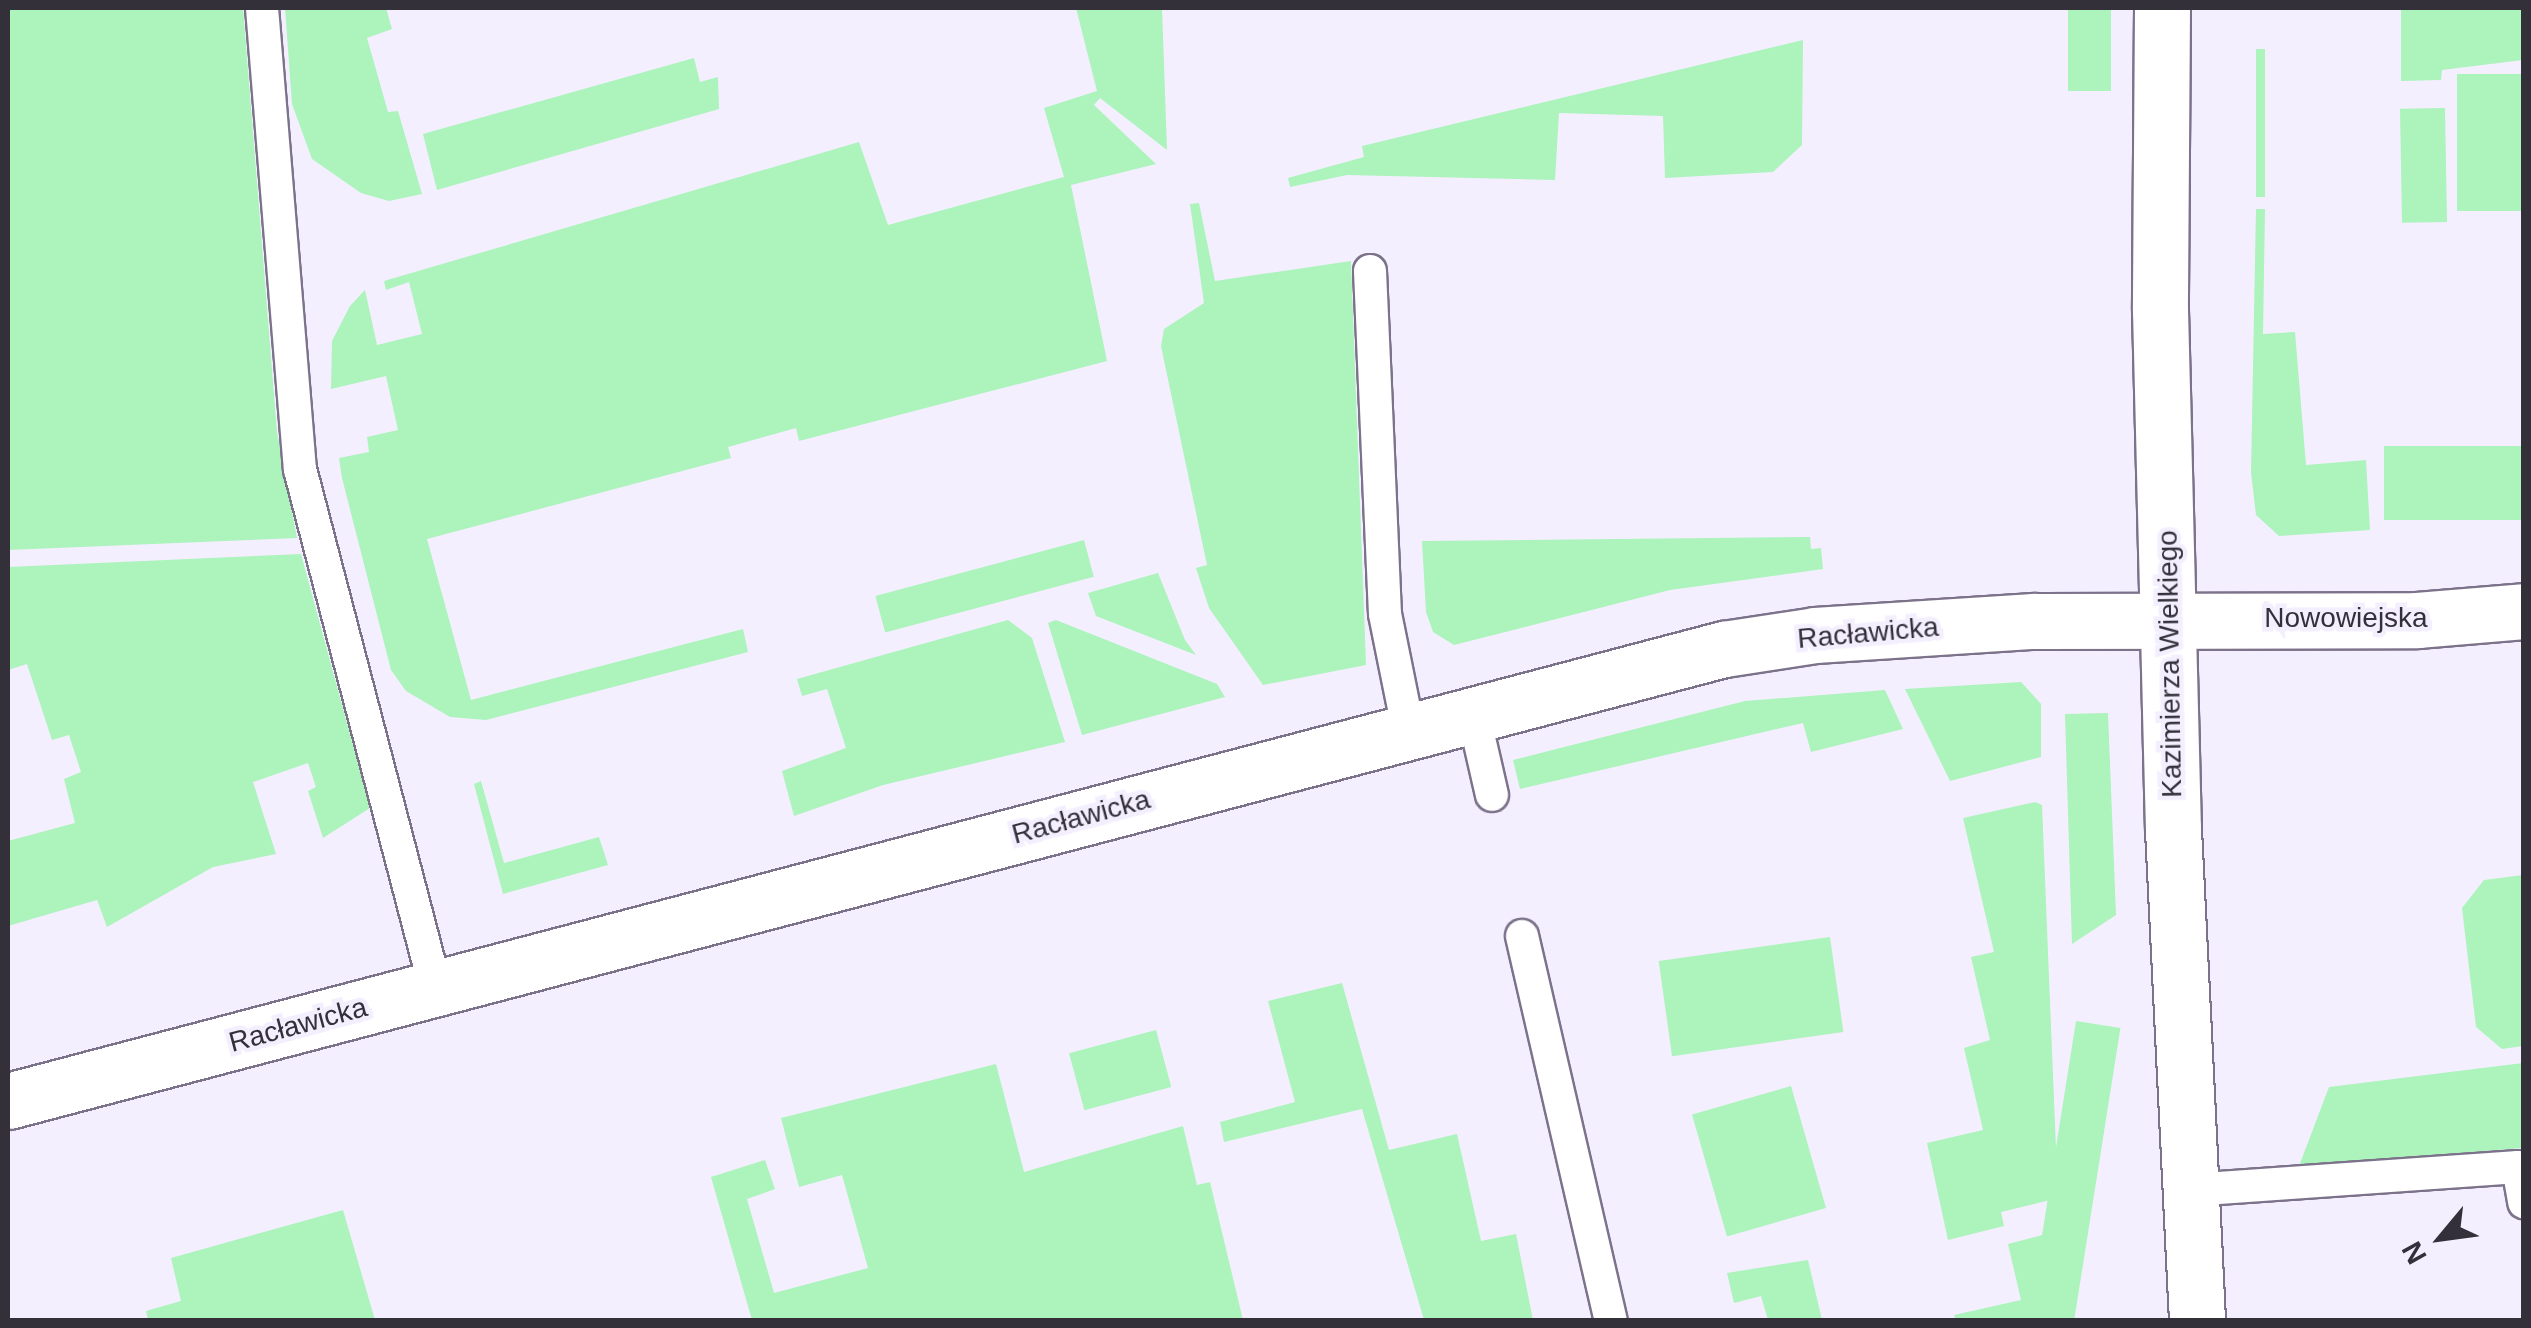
<!DOCTYPE html>
<html>
<head>
<meta charset="utf-8">
<style>
  body { margin:0 }
  #map { position:relative; width:2531px; height:1328px; overflow:hidden; background:#f4efff; font-family:Helvetica,sans-serif }
  div>[style] { position:absolute }
  .green>* { inset:0; background:#acf3bc; transform-origin:0 0 }
  .roads { filter:drop-shadow(2px 0 #7c738b) drop-shadow(-2px 0 #7c738b) drop-shadow(0 2px #7c738b) drop-shadow(0 -2px #7c738b) }
  .service>* { height:32px; margin:-16px; padding:0 16px; transform-origin:16px; border-radius:16px; background:#fff }
  .minor>* { height:55px; margin:-27.5px; padding:0 27.5px; transform-origin:27.5px; border-radius:27.5px; background:#fff }
  .tertiary>* { height:55px; margin:-27.5px; padding:0 27.5px; transform-origin:27.5px; border-radius:27.5px; background:#fff }
  span { translate:-50% -50%; white-space:nowrap; text-align:center; line-height:1.15; -webkit-text-stroke:9px #f4efff; paint-order:stroke }
  .street-label { font-size:28px; color:#34303a }
  .frame { position:absolute; inset:0; border:10px solid #34303a; pointer-events:none }
  .north { position:absolute; left:2391px; top:1188px; width:100px; height:100px; -webkit-text-stroke:8px #f4efff; paint-order:stroke; rotate:241deg; font-size:28px; font-weight:700; line-height:40px; text-align:center; color:#34303a }
  .north::after { content:''; display:block; margin:auto; width:35px; height:45px; background:#34303a; clip-path:polygon(50% 0,100% 100%,50% 72%,0 100%) }
</style>
</head>
<body>
<div id="map">
  <div class="green">
    <div style="clip-path:polygon(8px 8px,243px 8px,277px 432px,297px 538px,8px 550px)"></div>
    <div style="clip-path:polygon(285px 8px,386px 8px,392px 29px,367px 38px,388px 112px,398px 111px,422px 194px,389px 201px,361px 193px,312px 159px,292px 104px)"></div>
    <div style="clip-path:polygon(1076px 8px,1162px 8px,1167px 150px,1100px 98px,1094px 105px,1156px 164px,1071px 185px,1107px 361px,799px 441px,796px 428px,728px 447px,731px 458px,427px 539px,471px 700px,743px 629px,748px 652px,486px 720px,450px 717px,406px 691px,391px 670px,342px 478px,339px 458px,369px 452px,367px 437px,398px 430px,386px 376px,331px 389px,332px 341px,350px 306px,365px 290px,377px 345px,422px 334px,409px 282px,386px 290px,384px 281px,859px 142px,888px 225px,1064px 177px,1044px 108px,1097px 91px)"></div>
    <div style="left:2068px;top:8px;width:43px;height:83px"></div>
    <div style="clip-path:polygon(2401px 8px,2523px 8px,2523px 60px,2442px 70px,2441px 80px,2401px 81px)"></div>
    <div style="clip-path:polygon(1803px 40px,1802px 145px,1773px 172px,1665px 178px,1663px 116px,1559px 113px,1555px 180px,1347px 175px,1290px 187px,1288px 178px,1364px 157px,1362px 146px)"></div>
    <div style="left:2265px;top:49px;width:148px;height:9px;rotate:90deg"></div>
    <div style="clip-path:polygon(694px 58px,700px 82px,718px 77px,719px 109px,437px 190px,423px 134px)"></div>
    <div style="left:2523px;top:74px;width:137px;height:66px;rotate:90deg"></div>
    <div style="left:2445px;top:108px;width:114px;height:45px;rotate:89deg"></div>
    <div style="clip-path:polygon(1199px 203px,1215px 281px,1351px 261px,1366px 665px,1263px 685px,1209px 608px,1196px 568px,1207px 565px,1161px 346px,1164px 329px,1204px 303px,1190px 204px)"></div>
    <div style="clip-path:polygon(2256px 209px,2265px 209px,2263px 334px,2295px 332px,2306px 465px,2366px 460px,2370px 530px,2279px 536px,2256px 515px,2251px 472px)"></div>
    <div style="left:2523px;top:446px;width:74px;height:139px;rotate:90deg"></div>
    <div style="clip-path:polygon(1810px 537px,1811px 549px,1821px 548px,1823px 569px,1670px 590px,1454px 645px,1433px 632px,1426px 612px,1422px 541px)"></div>
    <div style="left:1084px;top:540px;width:38px;height:216px;rotate:75deg"></div>
    <div style="clip-path:polygon(301px 554px,370px 808px,323px 838px,308px 791px,316px 787px,308px 763px,253px 782px,276px 854px,213px 867px,107px 927px,97px 900px,8px 926px,8px 841px,75px 823px,64px 779px,81px 772px,69px 735px,52px 740px,27px 664px,8px 670px,8px 567px)"></div>
    <div style="clip-path:polygon(1158px 573px,1185px 640px,1196px 655px,1096px 616px,1088px 593px)"></div>
    <div style="clip-path:polygon(1008px 620px,1032px 638px,1065px 742px,883px 785px,794px 816px,782px 771px,846px 748px,827px 689px,802px 696px,797px 679px)"></div>
    <div style="clip-path:polygon(1056px 620px,1217px 684px,1225px 697px,1082px 735px,1048px 623px)"></div>
    <div style="clip-path:polygon(2021px 682px,2041px 704px,2041px 757px,1950px 781px,1905px 689px)"></div>
    <div style="clip-path:polygon(1885px 690px,1903px 729px,1811px 752px,1803px 723px,1520px 789px,1513px 760px,1745px 701px)"></div>
    <div style="clip-path:polygon(2108px 713px,2116px 915px,2072px 944px,2065px 714px)"></div>
    <div style="clip-path:polygon(481px 781px,504px 863px,599px 837px,608px 865px,503px 894px,474px 784px)"></div>
    <div style="clip-path:polygon(2035px 802px,2042px 805px,2058px 1198px,2001px 1212px,2004px 1226px,1948px 1240px,1927px 1143px,1983px 1130px,1964px 1048px,1990px 1040px,1971px 957px,1994px 952px,1963px 818px)"></div>
    <div style="clip-path:polygon(2523px 875px,2523px 1046px,2502px 1049px,2476px 1027px,2462px 908px,2484px 880px)"></div>
    <div style="left:1830px;top:937px;width:96px;height:173px;rotate:82deg"></div>
    <div style="clip-path:polygon(1342px 983px,1389px 1150px,1457px 1134px,1481px 1241px,1516px 1234px,1533px 1320px,1424px 1320px,1362px 1109px,1224px 1142px,1220px 1122px,1295px 1102px,1268px 1001px)"></div>
    <div style="left:2076px;top:1021px;width:45px;height:299px;rotate:9deg"></div>
    <div style="left:1156px;top:1030px;width:59px;height:90px;rotate:75deg"></div>
    <div style="clip-path:polygon(2523px 1063px,2523px 1148px,2299px 1166px,2329px 1087px)"></div>
    <div style="clip-path:polygon(996px 1064px,1024px 1172px,1183px 1126px,1197px 1185px,1210px 1182px,1243px 1320px,752px 1320px,711px 1177px,765px 1160px,775px 1189px,747px 1199px,774px 1293px,868px 1268px,842px 1175px,799px 1187px,781px 1118px)"></div>
    <div style="left:1791px;top:1086px;width:127px;height:103px;rotate:74deg"></div>
    <div style="clip-path:polygon(343px 1210px,375px 1320px,148px 1320px,146px 1311px,181px 1301px,171px 1258px)"></div>
    <div style="clip-path:polygon(2061px 1230px,2065px 1320px,1956px 1320px,1954px 1315px,2021px 1300px,2008px 1244px)"></div>
    <div style="clip-path:polygon(1808px 1260px,1822px 1320px,1768px 1320px,1761px 1296px,1734px 1303px,1727px 1273px)"></div>
  </div>
  <div class="roads">
    <div class="service">
      <div style="left:262px;top:8px;width:463px;rotate:85.3deg"></div>
      <div style="left:300px;top:469px;width:538px;rotate:75.37deg"></div>
      <div style="left:1370px;top:271px;width:343px;rotate:87.5deg"></div>
      <div style="left:1385px;top:614px;width:116px;rotate:78.6deg"></div>
      <div style="left:1473px;top:712px;width:85px;rotate:77.1deg"></div>
      <div style="left:1522px;top:936px;width:394px;rotate:77deg"></div>
      <div style="left:2190px;top:1190px;width:329px;rotate:-4deg"></div>
      <div style="left:2518px;top:1167px;width:36px;rotate:80deg"></div>
    </div>
    <div class="minor">
      <div style="left:8px;top:1101px;width:1775px;rotate:-14.76deg"></div>
      <div style="left:1724px;top:649px;width:92px;rotate:-8.7deg"></div>
      <div style="left:1815px;top:635px;width:219px;rotate:-3.7deg"></div>
      <div style="left:2034px;top:621px;width:383px;rotate:-0.1deg"></div>
      <div style="left:2417px;top:620px;width:107px;rotate:-4.8deg"></div>
    </div>
    <div class="tertiary">
      <div style="left:2162px;top:8px;width:302px;rotate:90.4deg"></div>
      <div style="left:2160px;top:310px;width:519px;rotate:88.57deg"></div>
      <div style="left:2173px;top:829px;width:492px;rotate:87.2deg"></div>
    </div>
  </div>
  <div class="street-label">
    <span style="left:2346px;top:618px">Nowowiejska</span>
    <span style="left:1868px;top:633px;rotate:-5deg">Racławicka</span>
    <span style="left:2170px;top:664px;rotate:-91deg">Kazimierza Wielkiego</span>
    <span style="left:1081px;top:817px;rotate:-15deg">Racławicka</span>
    <span style="left:298px;top:1025px;rotate:-15deg">Racławicka</span>
  </div>
  <div class="frame"></div>
  <div class="north">N</div>
</div>
</body>
</html>
